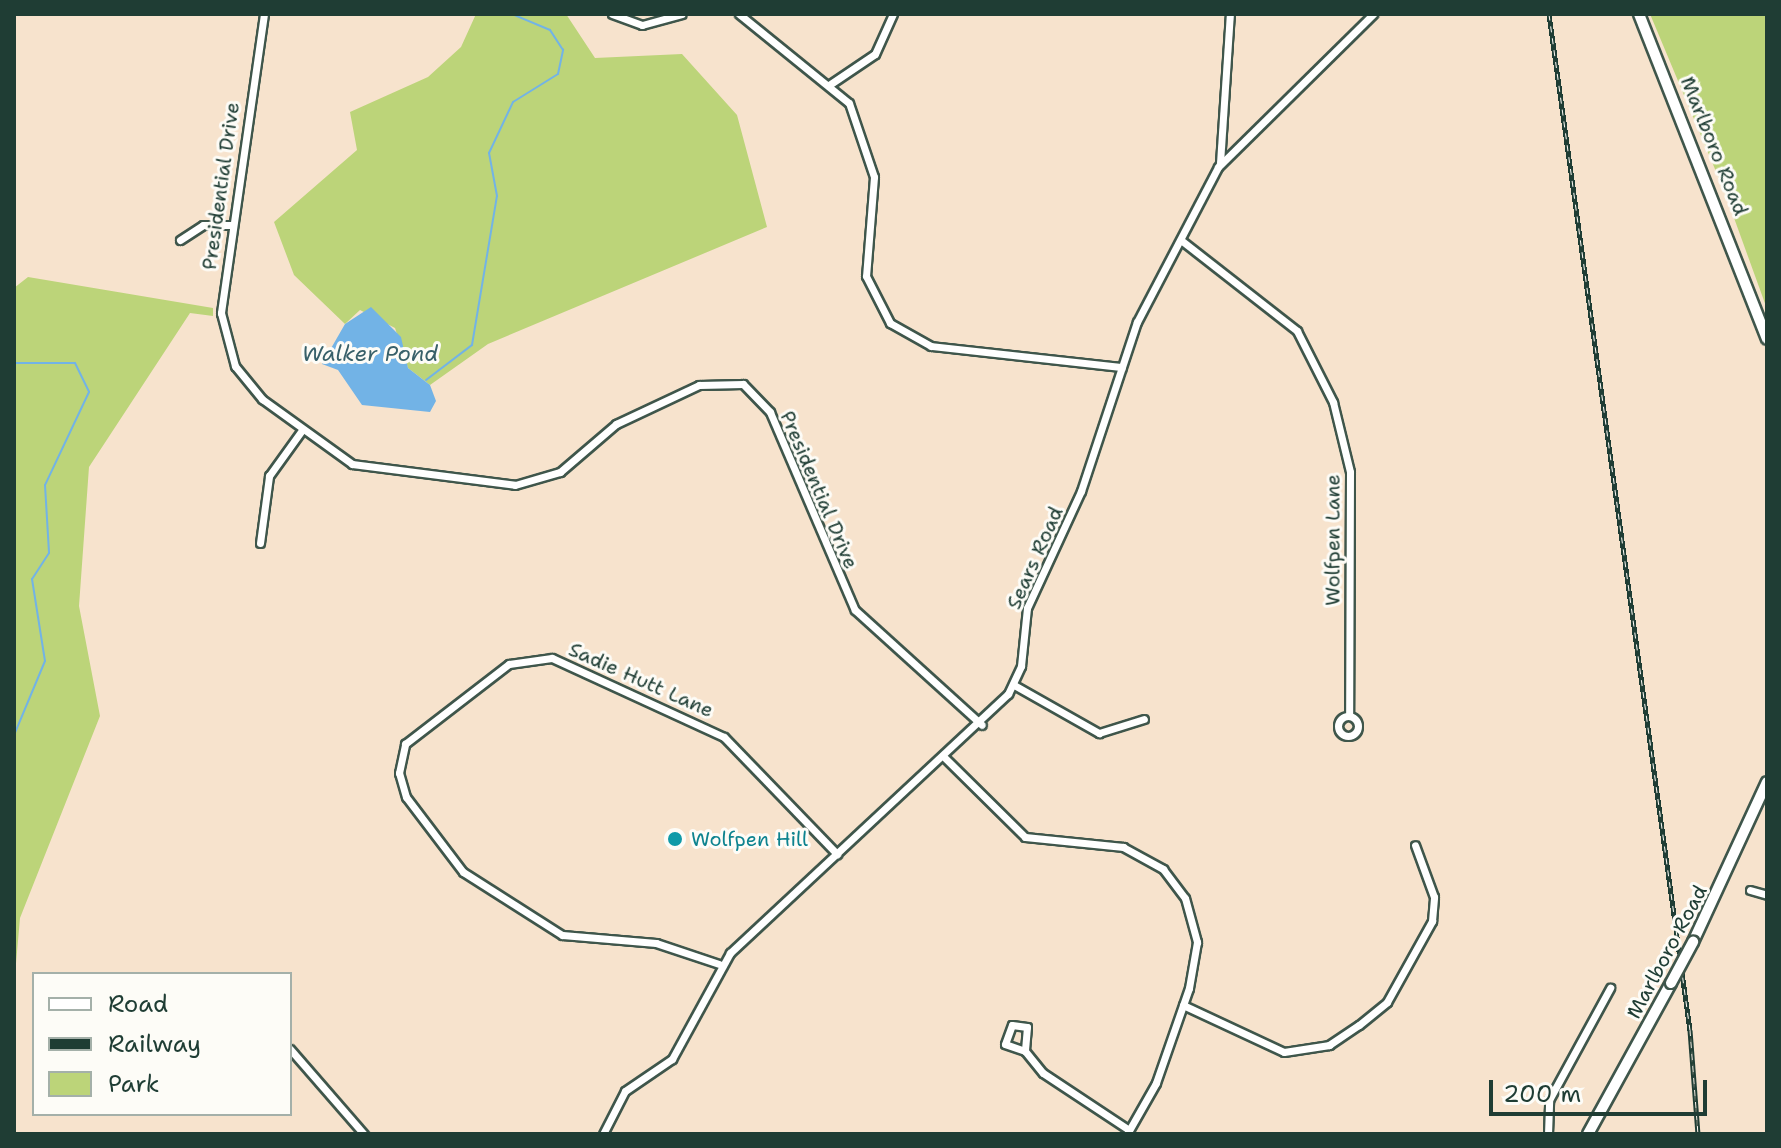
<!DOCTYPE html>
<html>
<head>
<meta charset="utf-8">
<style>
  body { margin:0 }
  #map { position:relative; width:1781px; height:1148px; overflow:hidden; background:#f7e3cd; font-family:"Shantell Sans",sans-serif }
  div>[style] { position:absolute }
  .green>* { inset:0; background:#bcd479 }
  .water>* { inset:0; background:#72b3e6 }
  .stream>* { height:2px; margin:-1px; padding:0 1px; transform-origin:1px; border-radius:1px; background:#72b3e6 }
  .roads { filter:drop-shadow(2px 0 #3f564b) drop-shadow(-2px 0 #3f564b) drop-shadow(0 2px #3f564b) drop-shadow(0 -2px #3f564b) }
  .street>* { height:7px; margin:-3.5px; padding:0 3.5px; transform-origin:3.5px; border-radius:3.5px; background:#fff }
  .street>.ring { margin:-3.5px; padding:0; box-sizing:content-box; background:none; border:7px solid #fff; border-radius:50% }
  .secondary>* { height:10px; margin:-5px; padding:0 5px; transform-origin:5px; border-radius:5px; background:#fff }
  .rail>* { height:5px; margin-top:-2.5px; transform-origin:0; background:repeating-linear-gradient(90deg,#fdfcf7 0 6px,#1f3d34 0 12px); box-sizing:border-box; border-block:2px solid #1f3d34 }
  .bridges { filter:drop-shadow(2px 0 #3f564b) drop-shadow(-2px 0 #3f564b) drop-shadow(0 2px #3f564b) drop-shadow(0 -2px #3f564b) }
  .secondary-bridge>* { height:10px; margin:-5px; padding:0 5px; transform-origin:5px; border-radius:5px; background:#fff }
  .dots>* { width:22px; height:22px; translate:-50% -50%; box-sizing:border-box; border:4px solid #fdfcf7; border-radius:50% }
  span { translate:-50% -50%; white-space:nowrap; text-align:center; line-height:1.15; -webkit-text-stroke:6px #fdfcf7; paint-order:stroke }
  .street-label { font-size:20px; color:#1f3d34 }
  .culture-label { font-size:20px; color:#0d838f }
  .left { translate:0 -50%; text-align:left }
  .water-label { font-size:22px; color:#386069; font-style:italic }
  .frame { position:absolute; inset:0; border:16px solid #1f3d34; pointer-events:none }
  .legend { position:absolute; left:32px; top:972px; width:260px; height:144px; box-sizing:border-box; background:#fdfcf7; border:2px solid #a4b0a9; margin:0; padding:10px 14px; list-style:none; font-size:24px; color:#1f3d34 }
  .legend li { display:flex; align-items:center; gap:16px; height:40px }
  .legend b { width:40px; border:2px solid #a4b0a9 }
  .scale { position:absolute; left:1489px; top:1080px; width:218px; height:36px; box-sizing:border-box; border:4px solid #1f3d34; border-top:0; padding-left:10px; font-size:24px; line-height:28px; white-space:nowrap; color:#1f3d34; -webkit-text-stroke:6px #fdfcf7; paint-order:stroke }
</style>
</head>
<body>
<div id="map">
  <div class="green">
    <div style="clip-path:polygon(476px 14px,566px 14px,595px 58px,682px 54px,737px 115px,767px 227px,488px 344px,430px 385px,408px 368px,395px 328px,360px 310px,345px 324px,294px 275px,274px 222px,357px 150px,350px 112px,428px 77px,461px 47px)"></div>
    <div style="clip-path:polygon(1650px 14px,1767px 14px,1767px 309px,1725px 193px)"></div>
    <div style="clip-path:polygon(28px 277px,213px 308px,213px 316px,190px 313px,89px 467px,79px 606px,100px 716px,20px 918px,14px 986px,14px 288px)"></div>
  </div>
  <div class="water">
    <div style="clip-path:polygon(371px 307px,401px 337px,408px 368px,430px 385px,436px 401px,430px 412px,362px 405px,338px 370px,322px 364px,345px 324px)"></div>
  </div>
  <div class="stream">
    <div style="left:14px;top:363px;width:61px"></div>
    <div style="left:75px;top:363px;width:32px;rotate:64deg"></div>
    <div style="left:89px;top:392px;width:103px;rotate:115.3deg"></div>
    <div style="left:45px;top:485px;width:68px;rotate:86.6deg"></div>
    <div style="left:49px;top:553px;width:31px;rotate:123deg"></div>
    <div style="left:32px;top:579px;width:83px;rotate:81deg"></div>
    <div style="left:45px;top:661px;width:80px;rotate:112.7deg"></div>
    <div style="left:426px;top:380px;width:58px;rotate:-37.3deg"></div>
    <div style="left:472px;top:345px;width:151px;rotate:-80.5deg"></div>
    <div style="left:497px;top:196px;width:44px;rotate:-100.5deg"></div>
    <div style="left:489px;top:153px;width:56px;rotate:-64.8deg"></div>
    <div style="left:513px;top:102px;width:53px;rotate:-31.9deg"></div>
    <div style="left:558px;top:74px;width:25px;rotate:-78deg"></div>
    <div style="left:563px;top:50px;width:24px;rotate:-123deg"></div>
    <div style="left:550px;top:30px;width:41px;rotate:-157.2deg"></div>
  </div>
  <div class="roads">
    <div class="street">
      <div style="left:264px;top:14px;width:302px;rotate:98.2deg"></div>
      <div style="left:221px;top:313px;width:55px;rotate:75.2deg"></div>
      <div style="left:235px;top:366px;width:43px;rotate:50.7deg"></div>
      <div style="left:262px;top:399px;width:111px;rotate:35.8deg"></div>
      <div style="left:352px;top:464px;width:164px;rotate:7.3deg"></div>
      <div style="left:515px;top:485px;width:47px;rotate:-16.1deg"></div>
      <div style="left:560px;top:472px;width:74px;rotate:-40.6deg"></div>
      <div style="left:616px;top:424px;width:92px;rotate:-25.2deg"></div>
      <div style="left:699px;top:385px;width:44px;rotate:-1.3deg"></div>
      <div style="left:743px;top:384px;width:39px;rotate:46deg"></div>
      <div style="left:770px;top:412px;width:215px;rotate:66.8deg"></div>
      <div style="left:855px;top:610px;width:171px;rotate:42.2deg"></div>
      <div style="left:612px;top:14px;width:32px;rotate:20deg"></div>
      <div style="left:642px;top:25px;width:41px;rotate:-15.4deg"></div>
      <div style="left:739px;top:14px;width:141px;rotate:39deg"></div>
      <div style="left:849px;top:103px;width:78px;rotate:71.3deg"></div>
      <div style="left:874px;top:177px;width:99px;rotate:94.6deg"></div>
      <div style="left:866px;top:276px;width:53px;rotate:62.9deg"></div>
      <div style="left:890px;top:323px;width:47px;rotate:29.3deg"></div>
      <div style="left:931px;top:346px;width:192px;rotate:6.3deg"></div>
      <div style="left:829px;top:85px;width:55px;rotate:-34deg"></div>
      <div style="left:875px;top:54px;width:44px;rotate:-65.8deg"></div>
      <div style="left:1220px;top:163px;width:149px;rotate:-86.2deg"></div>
      <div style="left:180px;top:240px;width:27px;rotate:-33deg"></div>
      <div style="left:203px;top:225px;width:28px"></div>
      <div style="left:1182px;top:241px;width:146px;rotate:38deg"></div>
      <div style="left:1297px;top:331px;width:80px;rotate:63.1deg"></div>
      <div style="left:1333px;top:402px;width:72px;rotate:76.3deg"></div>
      <div style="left:1350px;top:472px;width:243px;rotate:90.2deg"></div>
      <div style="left:260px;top:543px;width:68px;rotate:-82.3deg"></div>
      <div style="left:269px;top:476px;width:57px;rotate:-54.3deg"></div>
      <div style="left:1014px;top:685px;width:98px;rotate:29.5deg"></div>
      <div style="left:1099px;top:733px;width:47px;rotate:-17.3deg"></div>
      <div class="ring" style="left:1338px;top:716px;width:13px;height:13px"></div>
      <div style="left:945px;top:758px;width:112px;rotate:44.6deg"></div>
      <div style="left:1025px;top:837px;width:99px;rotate:5.8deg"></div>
      <div style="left:1123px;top:847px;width:46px;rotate:28.8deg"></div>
      <div style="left:1163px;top:869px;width:36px;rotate:53deg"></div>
      <div style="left:1185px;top:898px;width:46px;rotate:74.7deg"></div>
      <div style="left:1197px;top:942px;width:47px;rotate:99.9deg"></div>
      <div style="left:1189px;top:988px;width:101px;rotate:109.2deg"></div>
      <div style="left:1156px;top:1083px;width:59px;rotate:119.6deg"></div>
      <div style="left:1750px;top:890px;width:18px;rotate:16deg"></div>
      <div style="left:719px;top:964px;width:66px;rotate:-161.6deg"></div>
      <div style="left:656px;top:943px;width:94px;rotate:-175.1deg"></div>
      <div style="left:562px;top:935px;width:117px;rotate:-147.5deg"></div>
      <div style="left:463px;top:872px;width:94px;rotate:-127.2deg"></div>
      <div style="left:406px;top:797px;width:25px;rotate:-106deg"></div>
      <div style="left:399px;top:773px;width:30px;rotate:-78deg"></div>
      <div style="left:405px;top:744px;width:131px;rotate:-37.6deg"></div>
      <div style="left:509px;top:664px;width:43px;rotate:-7.9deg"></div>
      <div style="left:552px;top:658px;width:189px;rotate:24.7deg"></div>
      <div style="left:724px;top:737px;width:163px;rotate:46deg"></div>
      <div style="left:1183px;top:1005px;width:111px;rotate:25deg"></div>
      <div style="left:1284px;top:1052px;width:46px;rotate:-8.8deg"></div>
      <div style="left:1329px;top:1045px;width:36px;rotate:-34deg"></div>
      <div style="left:1359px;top:1025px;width:36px;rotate:-39deg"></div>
      <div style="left:1387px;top:1002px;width:93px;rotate:-60.9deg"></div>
      <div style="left:1432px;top:921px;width:24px;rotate:-85deg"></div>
      <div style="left:1434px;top:897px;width:55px;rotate:-110.1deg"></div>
      <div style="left:290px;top:1049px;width:113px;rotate:49deg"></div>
      <div style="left:1025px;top:1051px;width:21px;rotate:-161deg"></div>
      <div style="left:1005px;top:1044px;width:20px;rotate:-70deg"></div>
      <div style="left:1012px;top:1025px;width:15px;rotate:8deg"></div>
      <div style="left:1027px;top:1027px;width:24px;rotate:95deg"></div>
      <div style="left:1025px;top:1051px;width:28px;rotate:51deg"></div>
      <div style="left:1043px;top:1073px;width:103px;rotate:33.5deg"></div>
      <div style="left:603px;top:1134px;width:48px;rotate:-62.9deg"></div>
      <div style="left:625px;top:1091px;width:57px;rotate:-34.2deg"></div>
      <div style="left:672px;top:1059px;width:121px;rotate:-61.3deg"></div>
      <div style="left:730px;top:953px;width:380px;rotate:-43deg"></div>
      <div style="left:1008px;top:694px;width:31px;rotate:-65deg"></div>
      <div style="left:1021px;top:666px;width:58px;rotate:-84.1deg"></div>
      <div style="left:1027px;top:608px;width:129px;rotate:-65.2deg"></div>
      <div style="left:1081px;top:491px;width:178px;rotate:-71.7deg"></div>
      <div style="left:1137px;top:322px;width:175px;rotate:-62.4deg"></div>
      <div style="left:1218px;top:167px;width:218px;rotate:-44.6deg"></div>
      <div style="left:1548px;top:1134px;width:34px;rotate:-88deg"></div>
      <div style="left:1549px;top:1100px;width:128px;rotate:-61.4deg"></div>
    </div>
    <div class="secondary">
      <div style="left:1639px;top:14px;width:349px;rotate:68.5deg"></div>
      <div style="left:1693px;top:942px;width:176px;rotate:-65.2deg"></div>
      <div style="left:1588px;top:1134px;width:172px;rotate:-61.2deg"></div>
    </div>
  </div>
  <div class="rail">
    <div style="left:1549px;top:14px;width:1026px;rotate:82.1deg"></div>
    <div style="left:1690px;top:1030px;width:104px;rotate:85.6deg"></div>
  </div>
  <div class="bridges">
    <div class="secondary-bridge">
      <div style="left:1671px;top:983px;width:47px;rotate:-61.8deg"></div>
    </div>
  </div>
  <div class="dots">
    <div style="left:675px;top:839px;background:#0f9aa8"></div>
  </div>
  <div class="street-label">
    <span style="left:1714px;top:146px;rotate:68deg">Marlboro Road</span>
    <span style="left:221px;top:186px;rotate:-82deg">Presidential Drive</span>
    <span style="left:819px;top:490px;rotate:67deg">Presidential Drive</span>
    <span style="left:1333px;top:540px;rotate:-90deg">Wolfpen Lane</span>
    <span style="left:1035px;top:558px;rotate:-66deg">Sears Road</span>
    <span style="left:641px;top:680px;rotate:24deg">Sadie Hutt Lane</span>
    <span style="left:1667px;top:952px;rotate:-62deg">Marlboro Road</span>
  </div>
  <div class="culture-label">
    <span class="left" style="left:691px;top:839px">Wolfpen Hill</span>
  </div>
  <div class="water-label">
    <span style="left:370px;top:354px">Walker Pond</span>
  </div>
  <div class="frame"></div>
  <ul class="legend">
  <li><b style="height:10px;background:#fff"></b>Road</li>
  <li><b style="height:10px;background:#1f3d34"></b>Railway</li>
  <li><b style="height:22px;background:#bcd479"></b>Park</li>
  </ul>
  <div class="scale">200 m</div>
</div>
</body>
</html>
